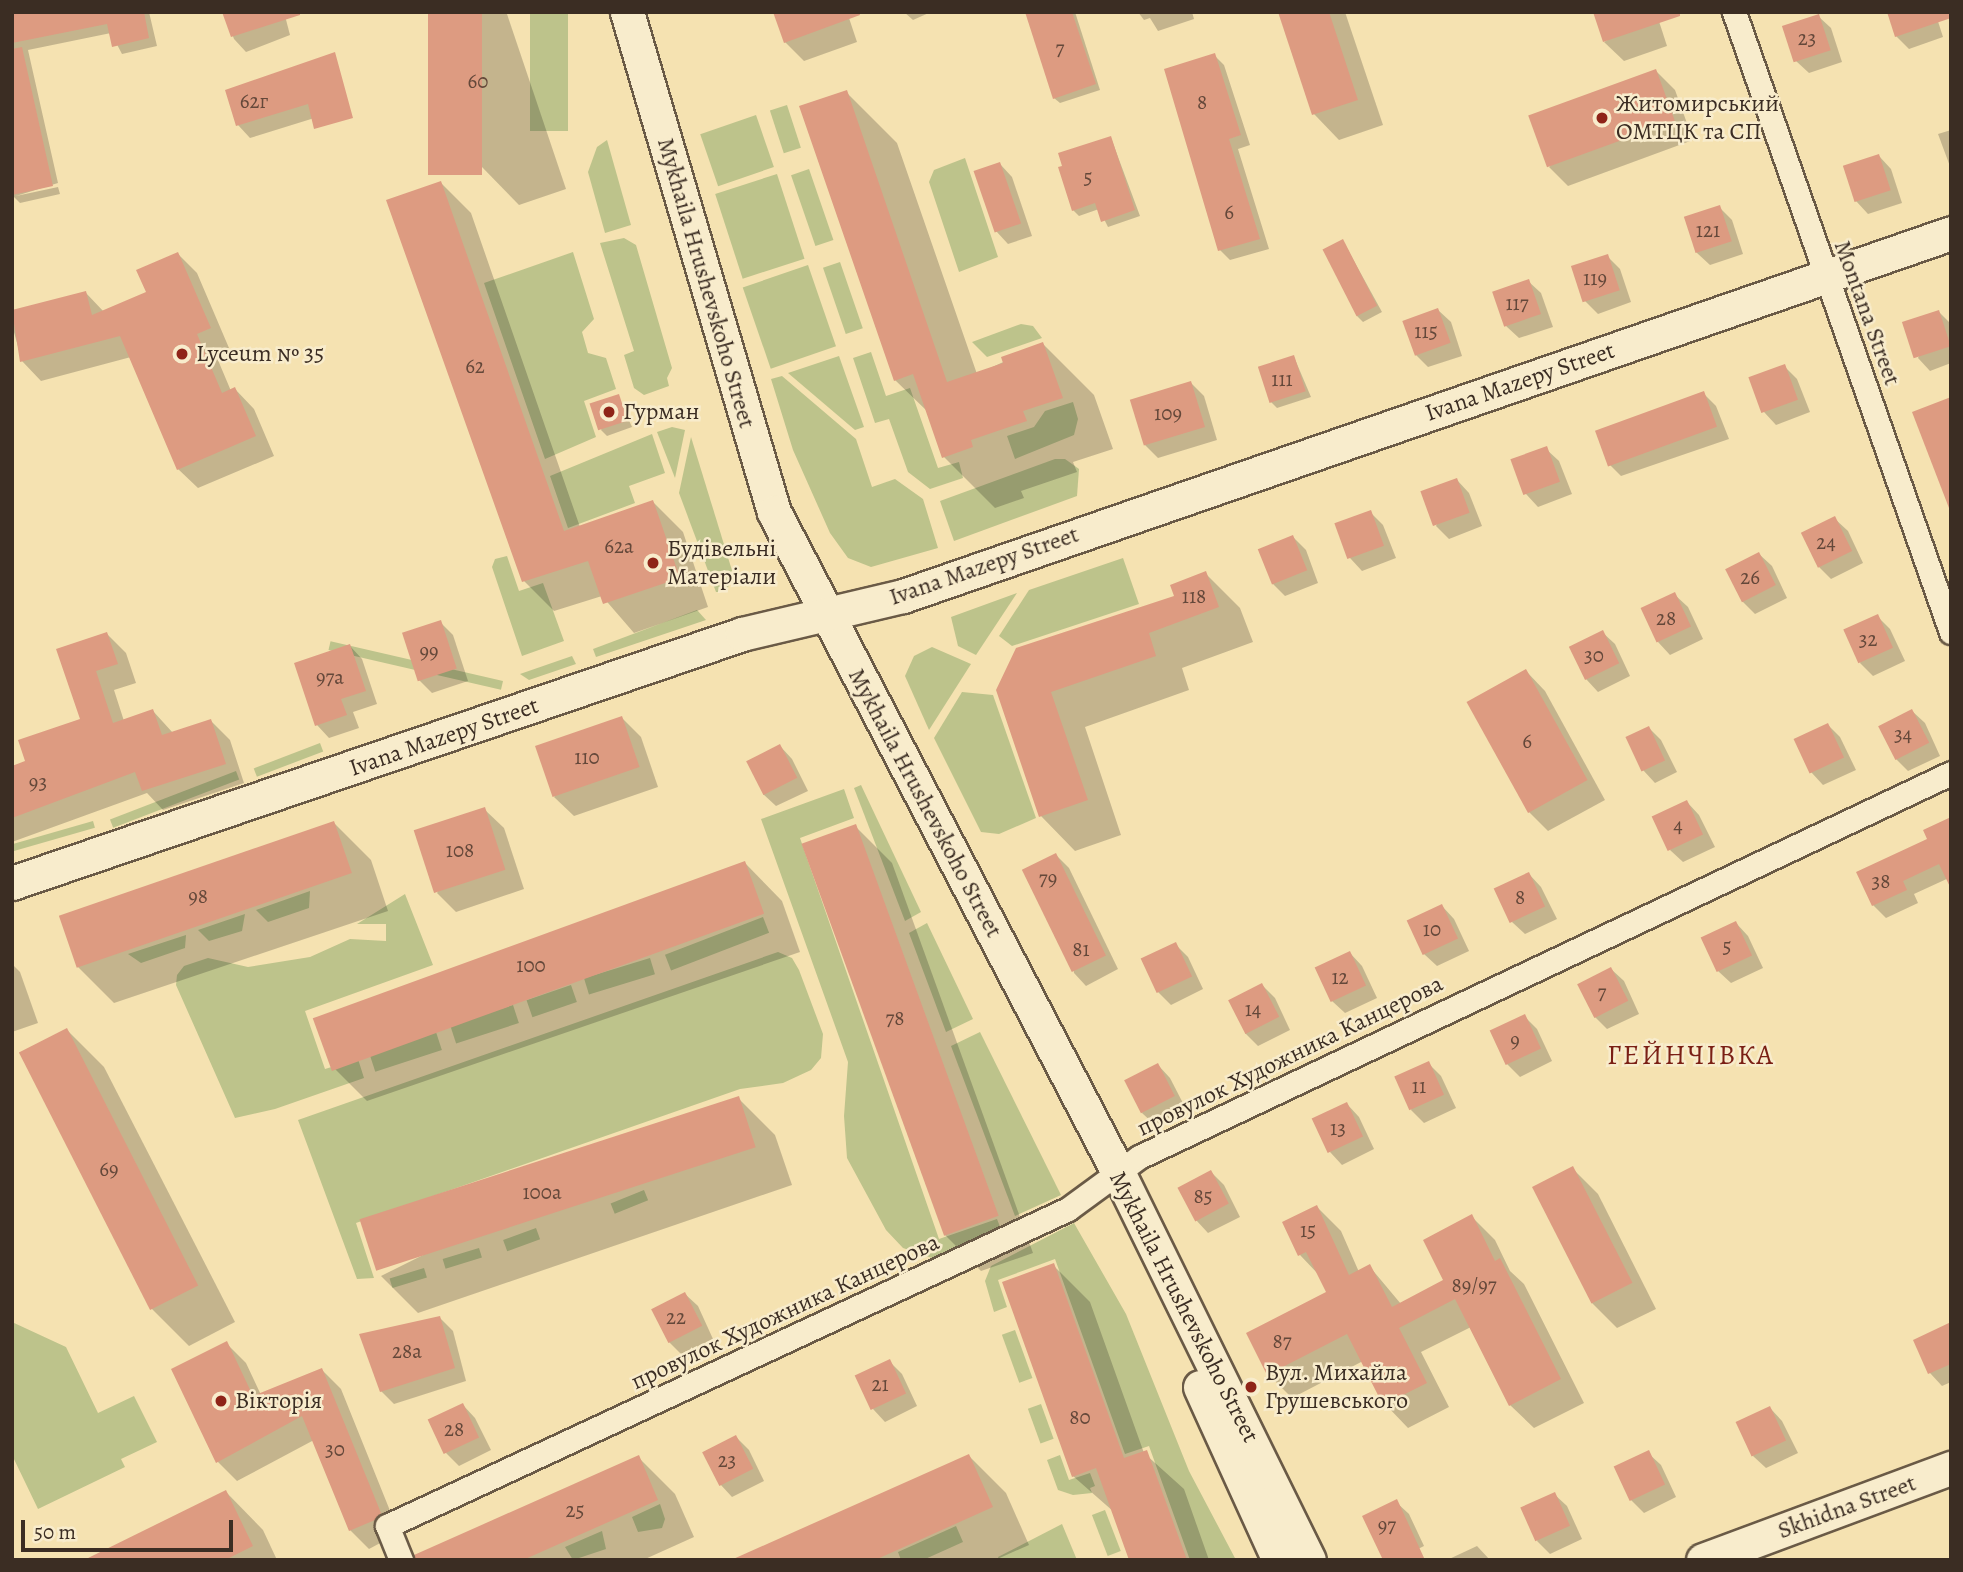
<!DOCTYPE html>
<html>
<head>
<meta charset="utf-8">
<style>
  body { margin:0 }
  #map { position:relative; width:1963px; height:1572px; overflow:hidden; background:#f5e2b1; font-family:Alegreya,serif }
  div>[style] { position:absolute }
  .green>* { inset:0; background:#bdc38b; transform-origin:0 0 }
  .shadow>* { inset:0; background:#0003 }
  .building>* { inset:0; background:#dd9b81; transform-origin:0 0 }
  .roads { filter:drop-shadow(2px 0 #6a5a46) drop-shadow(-2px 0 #6a5a46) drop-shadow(0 2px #6a5a46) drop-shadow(0 -2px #6a5a46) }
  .street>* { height:23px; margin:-11.5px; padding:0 11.5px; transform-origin:11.5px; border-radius:11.5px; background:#f8eccc }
  .secondary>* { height:33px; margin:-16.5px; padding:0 16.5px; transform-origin:16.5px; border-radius:16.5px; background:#f8eccc }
  .dots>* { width:19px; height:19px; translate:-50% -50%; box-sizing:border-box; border:4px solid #f8eccc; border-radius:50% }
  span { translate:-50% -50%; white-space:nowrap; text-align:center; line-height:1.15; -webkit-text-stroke:5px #f8eccc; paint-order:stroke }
  .number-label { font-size:21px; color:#64483a }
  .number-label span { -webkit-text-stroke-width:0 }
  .poi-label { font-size:24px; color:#3b2d23 }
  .left { translate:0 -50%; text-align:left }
  .street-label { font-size:24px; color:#3b2d23 }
  .quarter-label { font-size:28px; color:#7a1f14; letter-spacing:2px }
  .frame { position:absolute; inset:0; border:14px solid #3b2d23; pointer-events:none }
  .scale { position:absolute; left:21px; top:1520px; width:212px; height:32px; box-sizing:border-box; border:4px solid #3b2d23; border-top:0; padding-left:9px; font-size:21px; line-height:24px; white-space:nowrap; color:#3b2d23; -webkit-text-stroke:5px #f8eccc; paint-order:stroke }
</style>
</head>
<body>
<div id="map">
  <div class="green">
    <div style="left:530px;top:12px;width:38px;height:119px"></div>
    <div style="left:787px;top:105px;width:45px;height:18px;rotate:72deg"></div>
    <div style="left:756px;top:115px;width:55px;height:59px;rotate:71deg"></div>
    <div style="clip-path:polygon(607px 140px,631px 225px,605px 233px,588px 172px,597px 147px)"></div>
    <div style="clip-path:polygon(965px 158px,998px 257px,959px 272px,929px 182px,934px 170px)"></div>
    <div style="left:809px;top:169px;width:75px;height:19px;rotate:71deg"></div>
    <div style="left:777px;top:174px;width:89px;height:65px;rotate:72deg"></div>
    <div style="clip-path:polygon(624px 238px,636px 245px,672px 368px,667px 378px,669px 386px,644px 395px,634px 388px,624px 355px,634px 351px,600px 243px)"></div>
    <div style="clip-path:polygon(573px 252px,594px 319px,582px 332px,588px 353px,606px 358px,616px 389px,584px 401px,596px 437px,545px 459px,484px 283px)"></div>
    <div style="left:840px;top:262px;width:70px;height:18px;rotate:71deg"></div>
    <div style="left:808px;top:265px;width:86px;height:69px;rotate:71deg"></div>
    <div style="clip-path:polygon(1021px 324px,1033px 326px,1042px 338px,987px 357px,972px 342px)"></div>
    <div style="clip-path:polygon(871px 352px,886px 396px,910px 388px,938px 468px,959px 462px,963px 478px,930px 489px,908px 472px,889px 419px,875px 423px,853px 358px)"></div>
    <div style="clip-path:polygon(839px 356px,864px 427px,855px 430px,788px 373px)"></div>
    <div style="clip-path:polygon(782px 376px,856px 439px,872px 487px,895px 479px,923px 499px,938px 548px,871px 567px,848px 558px,830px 533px,793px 450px,771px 379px)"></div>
    <div style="clip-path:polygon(1073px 402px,1078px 419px,1074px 435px,1015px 459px,1007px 436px,1034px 427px,1045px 411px)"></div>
    <div style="clip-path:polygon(672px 427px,685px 430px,675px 478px,657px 432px)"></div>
    <div style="clip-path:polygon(652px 434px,665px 473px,629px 486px,635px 503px,568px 528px,550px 476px)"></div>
    <div style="clip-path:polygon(691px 437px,734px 577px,725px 592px,716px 592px,679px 493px)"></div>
    <div style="clip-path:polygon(1055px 459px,1065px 459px,1079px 469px,1077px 496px,954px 541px,940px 501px)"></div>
    <div style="clip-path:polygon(507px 556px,519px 591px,543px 583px,564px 641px,522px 656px,492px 567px,495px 559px)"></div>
    <div style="clip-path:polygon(1123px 558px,1139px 604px,1012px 646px,999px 636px,1029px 590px)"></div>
    <div style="clip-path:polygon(1017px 593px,976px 655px,958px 646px,951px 617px)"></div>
    <div style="clip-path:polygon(697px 610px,706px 620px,596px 657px,593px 649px)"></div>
    <div style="clip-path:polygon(932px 647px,971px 664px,929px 730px,905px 676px,914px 656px)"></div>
    <div style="clip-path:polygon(572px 656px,576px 664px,529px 680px,520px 674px)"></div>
    <div style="left:503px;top:681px;width:9px;height:177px;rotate:103deg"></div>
    <div style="clip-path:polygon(962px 692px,993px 695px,1036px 818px,999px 834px,981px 832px,934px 738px)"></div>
    <div style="left:320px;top:743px;width:9px;height:71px;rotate:69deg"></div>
    <div style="left:236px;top:771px;width:9px;height:135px;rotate:69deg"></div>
    <div style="clip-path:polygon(861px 785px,921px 912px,905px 921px,854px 788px)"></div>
    <div style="clip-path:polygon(844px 789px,854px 818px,800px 838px,939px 1239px,997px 1219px,1002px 1232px,935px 1259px,903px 1248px,886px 1230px,847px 1158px,844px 1116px,848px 1062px,761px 819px)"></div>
    <div style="left:93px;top:821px;width:7px;height:86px;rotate:74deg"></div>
    <div style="clip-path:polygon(310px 891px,309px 908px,268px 922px,256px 910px)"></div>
    <div style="clip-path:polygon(405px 894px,433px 965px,305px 1011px,325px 1069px,358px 1059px,364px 1078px,275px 1109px,235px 1118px,176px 985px,177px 975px,184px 966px,208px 958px,248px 967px,310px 957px,350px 939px,386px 941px,386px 924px,357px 924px)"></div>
    <div style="clip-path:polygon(245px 914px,242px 931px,209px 941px,198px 930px)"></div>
    <div style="left:763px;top:917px;width:17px;height:105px;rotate:69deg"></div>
    <div style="clip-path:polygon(927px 923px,973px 1019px,946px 1032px,909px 933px)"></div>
    <div style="clip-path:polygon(186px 935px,185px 948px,141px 963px,128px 954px)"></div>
    <div style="clip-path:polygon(778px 952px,792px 958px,799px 970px,823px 1034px,821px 1058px,811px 1070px,783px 1083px,740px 1089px,356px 1223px,374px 1278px,357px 1279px,298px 1120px)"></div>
    <div style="left:650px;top:958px;width:17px;height:69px;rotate:73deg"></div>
    <div style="left:571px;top:985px;width:18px;height:47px;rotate:71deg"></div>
    <div style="left:513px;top:1005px;width:19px;height:66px;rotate:72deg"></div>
    <div style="left:436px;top:1032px;width:19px;height:70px;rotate:72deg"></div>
    <div style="clip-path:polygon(980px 1032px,1061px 1195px,1015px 1216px,951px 1046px)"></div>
    <div style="left:644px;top:1190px;width:11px;height:36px;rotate:68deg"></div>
    <div style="clip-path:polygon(1074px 1223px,1126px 1314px,1189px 1471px,1236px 1560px,1190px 1560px,1149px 1446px,1125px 1454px,1055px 1259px,998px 1280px,1007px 1307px,994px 1312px,985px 1281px,991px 1266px)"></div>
    <div style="left:536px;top:1228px;width:12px;height:35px;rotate:70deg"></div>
    <div style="left:479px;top:1248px;width:10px;height:38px;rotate:73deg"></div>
    <div style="left:424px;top:1268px;width:10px;height:36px;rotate:73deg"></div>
    <div style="clip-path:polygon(12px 1322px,66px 1347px,98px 1413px,134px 1396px,157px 1442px,121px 1459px,125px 1467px,38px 1509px,12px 1455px)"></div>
    <div style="left:1015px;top:1330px;width:51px;height:14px;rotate:70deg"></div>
    <div style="left:1041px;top:1404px;width:37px;height:14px;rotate:70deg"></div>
    <div style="clip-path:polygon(1060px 1455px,1069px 1480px,1090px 1473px,1095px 1486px,1090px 1488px,1092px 1493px,1073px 1495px,1058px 1490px,1047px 1460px)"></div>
    <div style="clip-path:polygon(660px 1504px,665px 1519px,662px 1528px,638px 1532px,632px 1517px)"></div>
    <div style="left:1105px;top:1510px;width:44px;height:14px;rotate:69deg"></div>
    <div style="clip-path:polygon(1062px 1524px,1077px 1560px,999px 1560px,998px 1557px)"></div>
    <div style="clip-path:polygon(956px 1526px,963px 1542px,923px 1560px,901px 1560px,898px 1552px)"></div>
    <div style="clip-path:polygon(602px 1531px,606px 1549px,573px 1560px,565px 1547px)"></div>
  </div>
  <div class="shadow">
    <div style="clip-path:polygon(12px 12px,149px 12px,157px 46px,122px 54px,111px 33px,28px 50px,58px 183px,16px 196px,58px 187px,60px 194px,20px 203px,12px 195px)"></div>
    <div style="clip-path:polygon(224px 12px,284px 12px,290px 35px,246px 52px,234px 39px)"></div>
    <div style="clip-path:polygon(430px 12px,507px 14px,566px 189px,519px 205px,481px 166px)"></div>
    <div style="clip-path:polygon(847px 12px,857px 42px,804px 61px,785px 42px)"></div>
    <div style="clip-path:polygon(904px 12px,931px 12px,913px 20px)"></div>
    <div style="clip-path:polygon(1026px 12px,1075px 12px,1100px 90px,1060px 103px,1054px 98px)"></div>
    <div style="clip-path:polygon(1138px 12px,1192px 12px,1194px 19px,1158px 31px,1150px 18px,1144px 20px)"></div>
    <div style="clip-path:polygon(1280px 12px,1345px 12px,1383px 125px,1339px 140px,1314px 114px)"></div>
    <div style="clip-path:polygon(1656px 12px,1667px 46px,1624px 61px,1604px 42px)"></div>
    <div style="clip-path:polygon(1935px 12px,1943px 37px,1909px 49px,1896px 36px)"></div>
    <div style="clip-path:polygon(1818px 16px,1831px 28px,1842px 62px,1809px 73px,1796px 61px)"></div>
    <div style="clip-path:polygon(1214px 55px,1224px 65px,1250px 145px,1238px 149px,1269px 249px,1230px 260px,1220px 250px)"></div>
    <div style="clip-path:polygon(298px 69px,324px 115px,250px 138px,238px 125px)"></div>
    <div style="clip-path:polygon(1656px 71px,1675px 90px,1693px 140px,1568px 186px,1549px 167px)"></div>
    <div style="clip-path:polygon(846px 92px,897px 143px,977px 374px,1043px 344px,1094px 395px,1113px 449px,1073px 462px,1077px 472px,1021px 491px,1024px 498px,995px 508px,944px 457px,929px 413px,895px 380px)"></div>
    <div style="clip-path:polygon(1951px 130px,1951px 169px,1938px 134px)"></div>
    <div style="clip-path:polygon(1111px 138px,1140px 216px,1108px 227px,1099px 209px,1079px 216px,1073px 210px)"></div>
    <div style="clip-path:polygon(1879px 156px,1891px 169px,1902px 203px,1868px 214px,1856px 201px,1845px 168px)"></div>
    <div style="clip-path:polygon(1000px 164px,1012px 177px,1032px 236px,1008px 244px,996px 231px)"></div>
    <div style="clip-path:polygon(441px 183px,471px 213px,580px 527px,653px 502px,683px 532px,708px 607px,634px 633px,602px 596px,554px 611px,524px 581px)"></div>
    <div style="clip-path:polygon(1719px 207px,1732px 220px,1743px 254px,1710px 265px,1697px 253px,1686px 219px)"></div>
    <div style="clip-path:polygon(1343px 241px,1382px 312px,1363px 322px,1357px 316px)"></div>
    <div style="clip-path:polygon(178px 254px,197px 273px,229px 348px,215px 353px,231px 391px,235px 389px,254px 409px,274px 456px,198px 488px,178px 469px,131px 357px,41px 381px,22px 361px,12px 325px,12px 312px,86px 293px,104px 312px,148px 293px)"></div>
    <div style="clip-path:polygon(1607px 256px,1620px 269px,1631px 302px,1598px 314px,1585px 301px)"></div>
    <div style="clip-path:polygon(1528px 281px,1541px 293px,1553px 327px,1519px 338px,1506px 326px)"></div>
    <div style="clip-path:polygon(1438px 310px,1451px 322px,1462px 356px,1428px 367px,1416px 355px)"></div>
    <div style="clip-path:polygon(1939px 312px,1951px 324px,1951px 363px,1930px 371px,1918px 358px)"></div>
    <div style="clip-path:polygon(1294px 357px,1311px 397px,1277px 408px,1271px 402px)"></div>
    <div style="clip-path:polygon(1784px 366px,1797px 379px,1810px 412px,1776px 425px,1764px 412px)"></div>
    <div style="clip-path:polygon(1191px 383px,1204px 396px,1217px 440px,1158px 458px,1145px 445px)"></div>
    <div style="clip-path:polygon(1704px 394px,1716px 406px,1729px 439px,1621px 476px,1608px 463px)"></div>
    <div style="clip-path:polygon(618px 396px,632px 427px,607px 436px,601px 430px)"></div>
    <div style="clip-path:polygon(1546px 449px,1559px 461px,1572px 494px,1538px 507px,1526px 494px,1513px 461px)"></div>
    <div style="clip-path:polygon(1457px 480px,1469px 493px,1482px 526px,1449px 539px,1436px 526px)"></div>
    <div style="clip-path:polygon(1370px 512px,1383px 525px,1396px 558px,1362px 571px,1350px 558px)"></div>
    <div style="clip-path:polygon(1835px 519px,1848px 531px,1863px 563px,1831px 579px,1818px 566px)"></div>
    <div style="clip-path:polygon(1293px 537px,1306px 550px,1318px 583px,1285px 596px,1272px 583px)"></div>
    <div style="clip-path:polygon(1759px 554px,1772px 566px,1787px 598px,1755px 614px,1742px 601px)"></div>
    <div style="clip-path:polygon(1205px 573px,1240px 608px,1253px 642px,1182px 668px,1189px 690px,1085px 727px,1121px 835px,1075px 851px,1041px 816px,998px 690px,1176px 597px)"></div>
    <div style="clip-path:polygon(1675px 595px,1688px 607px,1703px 639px,1670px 655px,1658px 642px)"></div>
    <div style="clip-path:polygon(1877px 616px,1890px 629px,1905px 661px,1873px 676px,1860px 663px)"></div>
    <div style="clip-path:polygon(440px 622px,453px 635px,468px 681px,432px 693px,419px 680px)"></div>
    <div style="clip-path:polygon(1602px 632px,1615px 644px,1630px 676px,1598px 692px,1586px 679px)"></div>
    <div style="clip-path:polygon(107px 634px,126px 653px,136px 683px,114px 690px,124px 721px,153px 711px,173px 733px,211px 721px,230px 740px,244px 783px,163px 810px,147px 793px,12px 842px,12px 768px,27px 762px,82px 720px,58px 650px)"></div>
    <div style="clip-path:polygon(350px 646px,362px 659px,377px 704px,353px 712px,359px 728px,329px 738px,317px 725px)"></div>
    <div style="clip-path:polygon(1526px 671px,1545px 691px,1605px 800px,1548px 831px,1529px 812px,1469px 702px)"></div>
    <div style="clip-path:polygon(1912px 711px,1925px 723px,1940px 756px,1908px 771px,1895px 758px)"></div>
    <div style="clip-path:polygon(622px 718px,641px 737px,658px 787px,574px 816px,554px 797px)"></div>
    <div style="clip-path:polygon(1828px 725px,1840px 737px,1856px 770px,1823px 785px,1811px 772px)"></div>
    <div style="clip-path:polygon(1649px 728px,1661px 740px,1677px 772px,1655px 783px,1643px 770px)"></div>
    <div style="clip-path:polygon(780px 746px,792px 759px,808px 791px,776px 806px,763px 794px)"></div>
    <div style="clip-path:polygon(1687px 802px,1699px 815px,1715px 847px,1683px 862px,1670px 850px)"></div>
    <div style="clip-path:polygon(484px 809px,504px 828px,524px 889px,456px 912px,437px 893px)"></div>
    <div style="clip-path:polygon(334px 823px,371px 860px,388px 911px,114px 1003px,77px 966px)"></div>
    <div style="clip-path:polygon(855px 826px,892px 863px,1033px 1253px,981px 1271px,944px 1234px)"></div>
    <div style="clip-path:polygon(1929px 839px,1951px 877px,1914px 894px,1918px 903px,1886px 918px,1873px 905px)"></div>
    <div style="clip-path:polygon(1056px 855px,1069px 868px,1118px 969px,1086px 986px,1074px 973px)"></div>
    <div style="clip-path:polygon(745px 863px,782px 901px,800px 952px,367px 1101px,330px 1064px)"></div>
    <div style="clip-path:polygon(1529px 874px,1541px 887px,1557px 919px,1525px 934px,1512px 922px)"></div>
    <div style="clip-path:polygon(1442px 906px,1454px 919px,1469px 951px,1437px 966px,1424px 954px)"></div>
    <div style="clip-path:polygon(1736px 923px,1748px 936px,1763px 968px,1731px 983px,1718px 971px)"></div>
    <div style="clip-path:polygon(1175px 944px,1188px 957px,1203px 989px,1171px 1005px,1158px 992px)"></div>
    <div style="clip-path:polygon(1350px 953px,1362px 966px,1377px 998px,1345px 1013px,1332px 1001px)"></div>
    <div style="clip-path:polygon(12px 964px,20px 972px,38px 1023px,12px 1032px)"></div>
    <div style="clip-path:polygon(1611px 969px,1624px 981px,1639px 1014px,1607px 1029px,1594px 1016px)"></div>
    <div style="clip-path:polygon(1262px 985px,1275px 998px,1290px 1030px,1258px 1046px,1245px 1033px)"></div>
    <div style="clip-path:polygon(1524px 1016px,1537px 1029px,1552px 1061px,1520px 1077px,1507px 1064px)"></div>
    <div style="clip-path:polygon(67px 1030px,104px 1067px,235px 1322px,189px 1346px,152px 1309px)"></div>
    <div style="clip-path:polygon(1428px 1063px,1441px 1076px,1456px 1108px,1424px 1123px,1411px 1110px)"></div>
    <div style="clip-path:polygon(1158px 1065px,1170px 1078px,1186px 1109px,1155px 1125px,1142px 1113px)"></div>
    <div style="clip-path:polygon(738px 1098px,775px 1135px,792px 1185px,418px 1313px,381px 1276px)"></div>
    <div style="clip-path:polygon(1347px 1104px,1359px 1117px,1374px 1149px,1342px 1165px,1330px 1152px)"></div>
    <div style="clip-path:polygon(1572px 1168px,1598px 1194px,1656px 1309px,1617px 1328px,1592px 1303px)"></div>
    <div style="clip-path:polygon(1211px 1172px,1224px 1185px,1240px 1217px,1208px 1233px,1196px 1220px)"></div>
    <div style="clip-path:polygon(1317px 1207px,1341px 1231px,1359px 1272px,1370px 1267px,1401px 1304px,1445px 1281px,1472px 1217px,1495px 1240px,1510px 1271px,1524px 1284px,1584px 1403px,1534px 1428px,1510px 1405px,1471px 1327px,1421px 1352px,1449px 1407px,1408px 1428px,1385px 1404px,1363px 1361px,1292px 1398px,1268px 1374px,1329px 1293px,1319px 1275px,1300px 1255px)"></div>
    <div style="clip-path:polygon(1053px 1265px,1090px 1302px,1144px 1453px,1184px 1489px,1209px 1560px,1131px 1560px,1114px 1512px,1073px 1476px)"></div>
    <div style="clip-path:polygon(685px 1294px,698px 1306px,713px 1339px,681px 1354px,668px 1341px)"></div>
    <div style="clip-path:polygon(440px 1318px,453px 1331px,466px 1381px,394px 1404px,381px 1391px)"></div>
    <div style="clip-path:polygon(1951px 1330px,1951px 1382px,1942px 1386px,1930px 1373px,1915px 1341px)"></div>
    <div style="clip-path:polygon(227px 1344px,246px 1363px,261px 1395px,322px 1370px,341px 1389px,399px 1533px,369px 1549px,350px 1530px,314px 1440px,237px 1481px,218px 1462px)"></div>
    <div style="clip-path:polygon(889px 1361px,902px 1374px,917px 1406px,885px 1422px,873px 1409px)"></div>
    <div style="clip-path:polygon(463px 1405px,475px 1418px,491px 1450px,459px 1466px,446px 1453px)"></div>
    <div style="clip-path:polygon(1770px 1408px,1782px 1421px,1798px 1453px,1766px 1468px,1753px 1456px)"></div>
    <div style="clip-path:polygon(736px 1437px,749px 1450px,764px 1481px,732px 1497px,720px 1484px,704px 1452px)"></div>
    <div style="clip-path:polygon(1648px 1453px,1661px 1465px,1676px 1497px,1644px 1513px,1631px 1500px)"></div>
    <div style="clip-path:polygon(969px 1456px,1006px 1493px,1029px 1545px,995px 1560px,735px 1560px)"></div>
    <div style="clip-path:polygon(638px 1457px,675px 1494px,694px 1537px,643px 1560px,433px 1560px)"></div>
    <div style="clip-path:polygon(226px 1492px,263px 1530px,277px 1560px,88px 1560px)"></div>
    <div style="clip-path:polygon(1554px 1494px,1567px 1506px,1582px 1539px,1550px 1554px,1537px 1541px)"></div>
    <div style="clip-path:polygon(1396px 1502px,1409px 1514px,1424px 1546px,1396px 1560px)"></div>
    <div style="clip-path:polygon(1477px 1546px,1490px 1560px,1447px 1560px)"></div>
  </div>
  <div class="building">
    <div style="clip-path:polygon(12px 12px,144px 12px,149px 38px,112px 47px,107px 24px,12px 43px)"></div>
    <div style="clip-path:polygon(222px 12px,300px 12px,300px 15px,231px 37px)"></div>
    <div style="left:428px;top:12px;width:54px;height:163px"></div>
    <div style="clip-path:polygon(773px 12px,859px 12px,860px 15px,784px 43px)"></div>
    <div style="clip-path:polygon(1025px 12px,1072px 12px,1096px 84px,1053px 99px)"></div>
    <div style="clip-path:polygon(1278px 12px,1329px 12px,1358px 100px,1312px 115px)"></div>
    <div style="clip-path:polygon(1593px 12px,1680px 12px,1680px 16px,1603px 42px)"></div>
    <div style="clip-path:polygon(1887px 12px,1951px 12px,1951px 18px,1895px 37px)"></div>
    <div style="left:1819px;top:14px;width:38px;height:39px;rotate:72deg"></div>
    <div style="clip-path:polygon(22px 47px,53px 186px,12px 195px,12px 49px)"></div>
    <div style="clip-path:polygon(335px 52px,353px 118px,314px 129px,308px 104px,236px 126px,225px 90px)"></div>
    <div style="clip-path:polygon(1215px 53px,1241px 135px,1229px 139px,1260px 239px,1218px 251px,1164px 69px)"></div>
    <div style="left:1656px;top:69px;width:55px;height:136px;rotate:70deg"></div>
    <div style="clip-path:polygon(847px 90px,947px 382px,1003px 363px,1001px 357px,1043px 342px,1063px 398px,1023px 411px,1027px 421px,971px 440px,973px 447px,942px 458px,913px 374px,894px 381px,799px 106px)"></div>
    <div style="clip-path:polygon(1111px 136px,1135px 210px,1101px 222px,1095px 203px,1072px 211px,1058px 167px,1062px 166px,1058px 153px)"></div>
    <div style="left:1879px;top:154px;width:38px;height:38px;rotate:72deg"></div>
    <div style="left:1000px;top:162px;width:65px;height:28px;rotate:71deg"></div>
    <div style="clip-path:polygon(441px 181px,564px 531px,653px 500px,680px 578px,603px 604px,588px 561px,522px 582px,386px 200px)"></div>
    <div style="left:1720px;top:205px;width:38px;height:38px;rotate:72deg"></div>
    <div style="left:1343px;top:239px;width:75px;height:23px;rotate:63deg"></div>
    <div style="clip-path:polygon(178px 252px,211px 328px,197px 334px,222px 393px,235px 387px,256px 436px,177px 470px,120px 336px,20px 362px,12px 310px,86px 291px,92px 315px,146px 292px,136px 270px)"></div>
    <div style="left:1608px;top:254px;width:38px;height:39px;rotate:72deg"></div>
    <div style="left:1529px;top:279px;width:37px;height:39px;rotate:71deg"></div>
    <div style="left:1438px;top:308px;width:37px;height:38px;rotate:70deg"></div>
    <div style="left:1939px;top:310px;width:38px;height:39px;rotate:72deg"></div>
    <div style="left:1294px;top:355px;width:38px;height:38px;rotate:72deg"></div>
    <div style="left:1785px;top:364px;width:38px;height:39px;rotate:70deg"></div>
    <div style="left:1191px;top:381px;width:48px;height:64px;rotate:73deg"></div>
    <div style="left:1704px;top:391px;width:38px;height:116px;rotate:70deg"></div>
    <div style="left:619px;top:394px;width:28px;height:31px;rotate:72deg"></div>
    <div style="clip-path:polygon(1951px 397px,1951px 508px,1949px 508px,1912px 412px)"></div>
    <div style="left:1547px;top:446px;width:38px;height:39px;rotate:70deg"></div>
    <div style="left:1457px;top:478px;width:37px;height:39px;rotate:70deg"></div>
    <div style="left:1371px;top:510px;width:38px;height:39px;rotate:70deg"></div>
    <div style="left:1835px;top:516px;width:39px;height:38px;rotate:64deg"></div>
    <div style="left:1293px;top:535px;width:38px;height:38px;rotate:68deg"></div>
    <div style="left:1759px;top:552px;width:37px;height:38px;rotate:63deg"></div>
    <div style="clip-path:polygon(1206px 571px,1219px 607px,1149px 633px,1156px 656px,1051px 692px,1088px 800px,1039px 817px,996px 690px,1016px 648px,1174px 596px,1170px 585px)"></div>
    <div style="left:1675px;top:592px;width:38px;height:38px;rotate:65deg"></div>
    <div style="left:1878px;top:614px;width:37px;height:38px;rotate:66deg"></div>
    <div style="left:441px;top:620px;width:51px;height:41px;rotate:72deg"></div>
    <div style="left:1603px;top:630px;width:37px;height:38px;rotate:64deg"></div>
    <div style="clip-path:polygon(107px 632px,118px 664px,96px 671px,113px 723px,153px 709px,162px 735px,211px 719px,226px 764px,142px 791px,135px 772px,12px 818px,12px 766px,25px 761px,18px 740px,80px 719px,56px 649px)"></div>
    <div style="clip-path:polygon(350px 644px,366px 691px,341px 699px,347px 715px,315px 726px,294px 663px)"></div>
    <div style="left:1526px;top:669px;width:127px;height:68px;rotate:61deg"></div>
    <div style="left:1912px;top:709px;width:38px;height:38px;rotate:63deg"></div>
    <div style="left:622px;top:716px;width:54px;height:92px;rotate:71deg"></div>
    <div style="left:1828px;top:723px;width:38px;height:38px;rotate:65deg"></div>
    <div style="left:1649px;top:726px;width:38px;height:26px;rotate:65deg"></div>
    <div style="left:780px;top:744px;width:38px;height:38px;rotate:63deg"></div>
    <div style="left:1687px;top:800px;width:38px;height:39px;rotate:65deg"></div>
    <div style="left:485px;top:807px;width:66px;height:75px;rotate:72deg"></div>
    <div style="clip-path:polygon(1951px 817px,1951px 889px,1939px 864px,1903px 881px,1907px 890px,1872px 906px,1856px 872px,1927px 839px,1923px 830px)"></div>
    <div style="left:334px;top:821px;width:55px;height:291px;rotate:71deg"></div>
    <div style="left:856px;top:824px;width:417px;height:58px;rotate:70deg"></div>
    <div style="left:1056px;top:853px;width:114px;height:38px;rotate:64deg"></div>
    <div style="left:745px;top:861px;width:56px;height:460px;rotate:70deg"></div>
    <div style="left:1529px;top:872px;width:38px;height:39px;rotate:65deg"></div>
    <div style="left:1442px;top:904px;width:38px;height:39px;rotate:65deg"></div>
    <div style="left:1736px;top:921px;width:38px;height:39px;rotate:65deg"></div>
    <div style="left:1176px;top:942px;width:38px;height:39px;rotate:65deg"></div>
    <div style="left:1350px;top:951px;width:38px;height:39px;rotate:65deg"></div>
    <div style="left:1611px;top:967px;width:38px;height:38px;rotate:63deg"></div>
    <div style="left:1262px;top:983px;width:38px;height:38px;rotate:63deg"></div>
    <div style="left:1525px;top:1014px;width:38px;height:39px;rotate:65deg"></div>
    <div style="left:67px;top:1028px;width:289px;height:54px;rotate:63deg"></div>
    <div style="left:1429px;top:1061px;width:37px;height:38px;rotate:66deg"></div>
    <div style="left:1158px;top:1063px;width:37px;height:38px;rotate:63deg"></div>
    <div style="left:739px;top:1096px;width:54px;height:399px;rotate:72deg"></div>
    <div style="left:1347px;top:1102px;width:38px;height:39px;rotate:65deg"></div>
    <div style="left:1573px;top:1166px;width:131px;height:46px;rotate:63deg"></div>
    <div style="left:1211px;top:1170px;width:38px;height:38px;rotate:62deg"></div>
    <div style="clip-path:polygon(1317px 1205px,1349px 1275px,1370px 1264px,1392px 1307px,1443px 1280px,1423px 1240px,1472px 1214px,1495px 1261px,1500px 1258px,1561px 1379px,1509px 1406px,1455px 1299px,1399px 1328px,1427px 1383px,1383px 1405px,1347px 1334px,1267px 1375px,1246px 1333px,1326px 1292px,1306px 1252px,1298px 1256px,1282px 1222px)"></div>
    <div style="clip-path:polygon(1054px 1263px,1124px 1458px,1147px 1450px,1187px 1560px,1129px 1560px,1096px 1468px,1072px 1477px,1002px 1282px)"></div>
    <div style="left:685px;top:1292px;width:38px;height:38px;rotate:63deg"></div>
    <div style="clip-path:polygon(440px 1316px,455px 1368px,380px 1392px,359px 1334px)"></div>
    <div style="clip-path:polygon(1951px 1322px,1951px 1364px,1928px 1374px,1913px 1340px)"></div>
    <div style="clip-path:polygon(227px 1341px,253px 1396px,322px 1368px,381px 1513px,375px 1520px,349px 1531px,302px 1416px,216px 1463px,171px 1369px)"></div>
    <div style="left:890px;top:1359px;width:38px;height:39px;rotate:65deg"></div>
    <div style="left:463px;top:1403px;width:38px;height:39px;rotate:65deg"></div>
    <div style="left:1770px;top:1406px;width:38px;height:38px;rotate:65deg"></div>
    <div style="left:736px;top:1435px;width:38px;height:38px;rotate:63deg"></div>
    <div style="left:1649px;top:1450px;width:38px;height:39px;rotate:65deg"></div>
    <div style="clip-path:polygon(969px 1454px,993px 1507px,875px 1560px,731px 1560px)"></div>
    <div style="clip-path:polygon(639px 1455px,658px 1500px,523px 1560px,415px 1560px,414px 1555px)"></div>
    <div style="clip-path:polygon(226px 1490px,253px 1546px,225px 1560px,84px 1560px)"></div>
    <div style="left:1555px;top:1492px;width:37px;height:38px;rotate:66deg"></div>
    <div style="clip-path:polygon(1397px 1499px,1425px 1560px,1383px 1560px,1362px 1516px)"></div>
  </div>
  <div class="roads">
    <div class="street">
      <div style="left:1734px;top:12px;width:657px;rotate:70.71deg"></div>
      <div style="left:401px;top:1560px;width:37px;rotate:-112deg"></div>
      <div style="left:387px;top:1526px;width:751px;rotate:-24.96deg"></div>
      <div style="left:1068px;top:1209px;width:88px;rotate:-36.2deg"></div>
      <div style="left:1139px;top:1157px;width:898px;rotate:-25.31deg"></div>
    </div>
    <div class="secondary">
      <div style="left:627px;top:12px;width:521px;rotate:73.62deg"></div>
      <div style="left:774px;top:512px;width:747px;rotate:62.47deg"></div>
      <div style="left:1119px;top:1174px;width:430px;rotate:63.8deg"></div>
      <div style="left:12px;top:883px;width:771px;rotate:-18.83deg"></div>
      <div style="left:742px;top:634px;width:165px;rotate:-13.3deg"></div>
      <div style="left:903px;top:596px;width:1109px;rotate:-19.1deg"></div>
      <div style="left:1200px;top:1387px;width:190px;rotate:65.5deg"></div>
      <div style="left:1703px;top:1560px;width:265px;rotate:-20.4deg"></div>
    </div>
  </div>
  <div class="dots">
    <div style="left:1602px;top:118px;background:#8f2418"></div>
    <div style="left:182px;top:354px;background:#8f2418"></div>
    <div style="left:609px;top:412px;background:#8f2418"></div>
    <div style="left:653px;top:563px;background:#8f2418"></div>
    <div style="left:1251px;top:1387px;background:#8f2418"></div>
    <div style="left:221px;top:1401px;background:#8f2418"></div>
  </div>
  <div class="number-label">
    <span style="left:1807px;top:38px">23</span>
    <span style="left:1060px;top:48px">7</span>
    <span style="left:478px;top:81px">60</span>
    <span style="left:254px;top:101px">62г</span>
    <span style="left:1202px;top:102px">8</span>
    <span style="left:1088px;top:177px">5</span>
    <span style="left:1229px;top:212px">6</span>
    <span style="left:1708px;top:230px">121</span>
    <span style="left:1595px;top:278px">119</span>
    <span style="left:1517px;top:303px">117</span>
    <span style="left:1426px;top:331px">115</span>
    <span style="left:475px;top:366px">62</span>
    <span style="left:1282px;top:379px">111</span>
    <span style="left:1168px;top:413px">109</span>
    <span style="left:1826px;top:542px">24</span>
    <span style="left:619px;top:546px">62а</span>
    <span style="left:1750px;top:577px">26</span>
    <span style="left:1194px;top:596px">118</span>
    <span style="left:1666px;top:618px">28</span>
    <span style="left:1868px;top:639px">32</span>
    <span style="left:429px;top:651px">99</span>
    <span style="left:1594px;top:655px">30</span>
    <span style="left:330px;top:677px">97а</span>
    <span style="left:1903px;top:734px">34</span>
    <span style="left:1527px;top:741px">6</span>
    <span style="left:587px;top:757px">110</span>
    <span style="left:38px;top:782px">93</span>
    <span style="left:1678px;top:825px">4</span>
    <span style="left:460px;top:850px">108</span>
    <span style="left:1048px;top:878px">79</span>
    <span style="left:1881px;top:881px">38</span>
    <span style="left:198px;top:896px">98</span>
    <span style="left:1520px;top:897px">8</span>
    <span style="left:1432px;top:929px">10</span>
    <span style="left:1727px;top:946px">5</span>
    <span style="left:1081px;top:949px">81</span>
    <span style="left:531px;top:965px">100</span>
    <span style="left:1340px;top:977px">12</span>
    <span style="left:1602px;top:992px">7</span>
    <span style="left:1253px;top:1009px">14</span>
    <span style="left:895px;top:1018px">78</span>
    <span style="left:1515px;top:1040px">9</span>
    <span style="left:1419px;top:1086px">11</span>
    <span style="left:1338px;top:1128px">13</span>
    <span style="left:109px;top:1169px">69</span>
    <span style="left:542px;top:1192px">100а</span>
    <span style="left:1203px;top:1196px">85</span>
    <span style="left:1308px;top:1230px">15</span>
    <span style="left:1474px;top:1285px">89/97</span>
    <span style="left:676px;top:1317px">22</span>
    <span style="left:1282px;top:1341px">87</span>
    <span style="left:407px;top:1351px">28а</span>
    <span style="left:880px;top:1384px">21</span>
    <span style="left:1080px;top:1417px">80</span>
    <span style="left:454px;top:1429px">28</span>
    <span style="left:335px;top:1449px">30</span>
    <span style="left:727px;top:1460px">23</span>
    <span style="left:575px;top:1510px">25</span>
    <span style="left:1387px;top:1525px">97</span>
  </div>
  <div class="poi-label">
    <span class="left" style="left:1616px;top:118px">Житомирський<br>ОМТЦК та СП</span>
    <span class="left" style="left:196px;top:354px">Lyceum № 35</span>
    <span class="left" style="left:623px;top:412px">Гурман</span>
    <span class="left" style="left:667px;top:563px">Будівельні<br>Матеріали</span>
    <span class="left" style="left:1265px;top:1387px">Вул. Михайла<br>Грушевського</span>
    <span class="left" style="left:235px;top:1401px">Вікторія</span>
  </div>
  <div class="street-label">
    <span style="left:706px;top:283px;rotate:74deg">Mykhaila Hrushevskoho Street</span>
    <span style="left:1867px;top:313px;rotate:70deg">Montana Street</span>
    <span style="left:1520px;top:382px;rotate:-19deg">Ivana Mazepy Street</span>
    <span style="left:984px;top:566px;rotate:-19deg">Ivana Mazepy Street</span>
    <span style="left:444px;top:737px;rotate:-19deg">Ivana Mazepy Street</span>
    <span style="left:925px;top:803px;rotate:62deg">Mykhaila Hrushevskoho Street</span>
    <span style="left:1290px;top:1056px;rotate:-26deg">провулок Художника Канцерова</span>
    <span style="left:1184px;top:1307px;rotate:63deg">Mykhaila Hrushevskoho Street</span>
    <span style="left:785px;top:1312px;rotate:-25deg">провулок Художника Канцерова</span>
    <span style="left:1847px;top:1507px;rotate:-20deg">Skhidna Street</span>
  </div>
  <div class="quarter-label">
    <span style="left:1691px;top:1055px">ГЕЙНЧІВКА</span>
  </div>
  <div class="frame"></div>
  <div class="scale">50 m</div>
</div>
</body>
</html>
